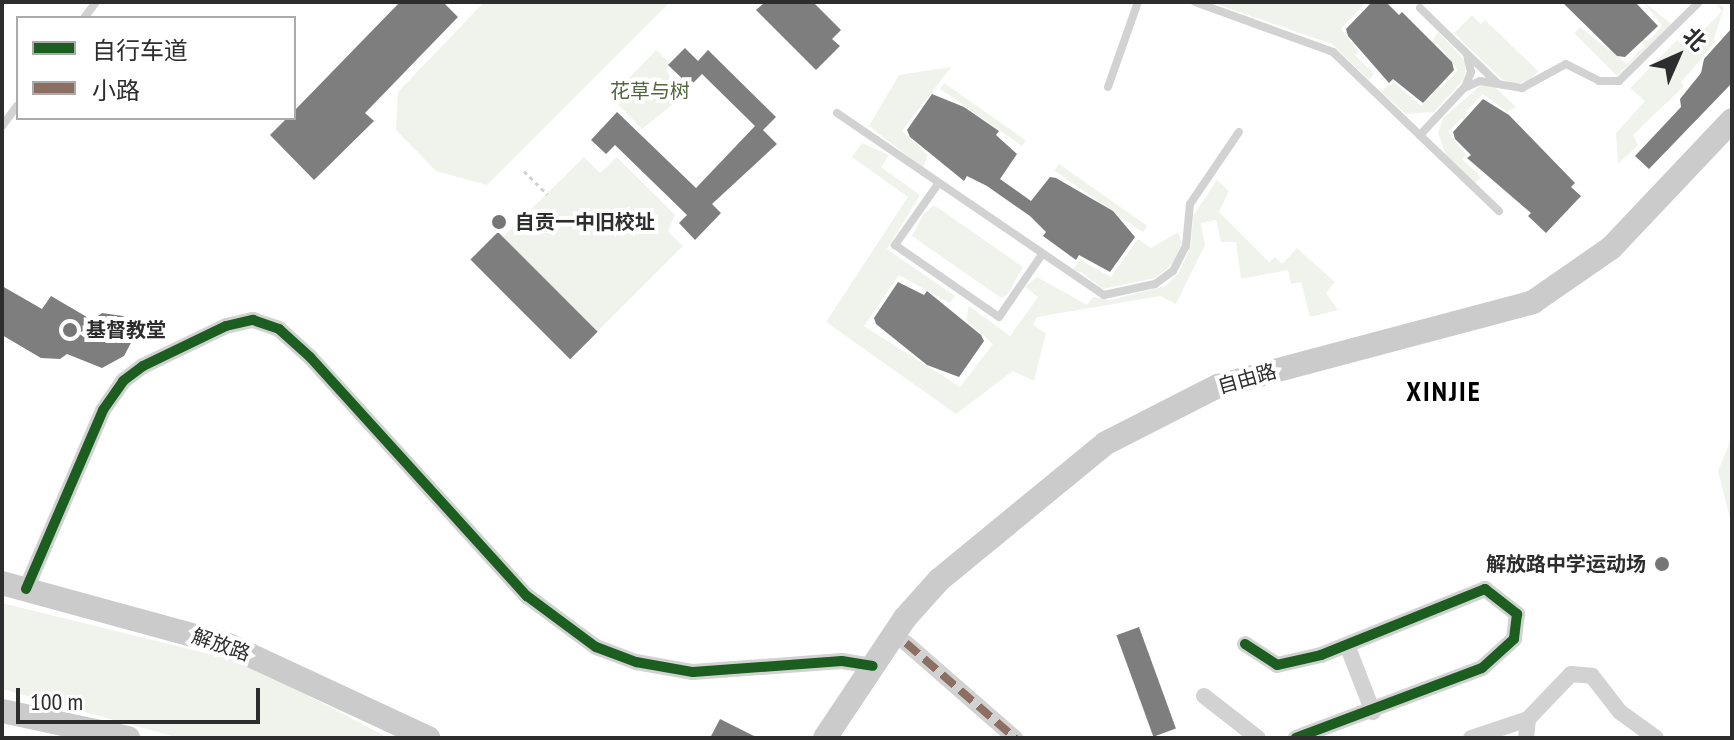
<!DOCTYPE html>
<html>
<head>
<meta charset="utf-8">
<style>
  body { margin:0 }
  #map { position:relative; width:1734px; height:740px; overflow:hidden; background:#fff; font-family:"PT Sans Narrow","Noto Sans SC",sans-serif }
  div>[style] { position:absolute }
  .green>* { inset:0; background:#f0f3eb; transform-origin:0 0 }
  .building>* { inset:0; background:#7e7e7e; transform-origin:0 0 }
  .path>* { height:3px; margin-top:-1.5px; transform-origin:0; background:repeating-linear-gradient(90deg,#d2d2d2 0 4px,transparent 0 8px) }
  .service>* { height:8px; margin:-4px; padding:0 4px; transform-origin:4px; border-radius:4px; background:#d2d2d2 }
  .minor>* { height:16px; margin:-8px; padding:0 8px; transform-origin:8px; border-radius:8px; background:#d2d2d2 }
  .secondary>* { height:24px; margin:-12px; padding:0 12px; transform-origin:12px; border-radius:12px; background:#cbcbcb }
  .quiet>* { height:8px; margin-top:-4px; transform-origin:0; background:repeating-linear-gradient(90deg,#8d6e63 0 16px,transparent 0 24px) }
  .cycleway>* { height:10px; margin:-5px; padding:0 5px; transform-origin:5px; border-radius:5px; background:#1b5e20 }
  .dots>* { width:22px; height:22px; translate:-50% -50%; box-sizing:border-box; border:4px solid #fff; border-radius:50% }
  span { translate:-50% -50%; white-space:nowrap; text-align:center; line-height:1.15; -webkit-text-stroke:8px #fff; paint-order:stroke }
  .park-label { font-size:20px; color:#52663d }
  .poi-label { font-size:20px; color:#2d2d2d; font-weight:700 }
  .left { translate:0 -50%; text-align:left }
  .right { translate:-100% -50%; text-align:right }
  .street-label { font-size:20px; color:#2d2d2d }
  .district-label { font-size:28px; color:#000; font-weight:700; letter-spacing:2px }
  .frame { position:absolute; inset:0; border:4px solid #2d2d2d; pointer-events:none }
  .legend { position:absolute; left:16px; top:16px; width:280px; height:104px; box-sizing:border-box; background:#fff; border:2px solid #ababab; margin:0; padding:10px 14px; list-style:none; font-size:24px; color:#2d2d2d }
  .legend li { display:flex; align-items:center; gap:16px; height:40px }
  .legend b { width:40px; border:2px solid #ababab }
  .north { position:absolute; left:1638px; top:16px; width:80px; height:80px; -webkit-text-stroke:6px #fff; paint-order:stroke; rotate:45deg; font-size:22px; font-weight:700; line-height:32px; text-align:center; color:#2d2d2d }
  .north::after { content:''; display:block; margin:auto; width:28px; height:36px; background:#2d2d2d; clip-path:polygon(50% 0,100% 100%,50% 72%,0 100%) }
  .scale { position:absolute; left:16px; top:688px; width:244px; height:36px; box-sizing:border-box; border:4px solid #2d2d2d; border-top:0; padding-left:10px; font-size:24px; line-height:28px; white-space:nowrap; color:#2d2d2d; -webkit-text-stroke:6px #fff; paint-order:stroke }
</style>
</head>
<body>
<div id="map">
  <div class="green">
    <div style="clip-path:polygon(484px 2px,670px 2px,487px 185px,436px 171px,396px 130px,398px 92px)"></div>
    <div style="clip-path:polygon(1210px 2px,1366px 2px,1341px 29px,1359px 52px,1355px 55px,1374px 74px,1369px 80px,1332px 44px)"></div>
    <div style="clip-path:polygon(1644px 2px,1671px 24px,1617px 76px,1574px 33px,1580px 27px,1627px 64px,1645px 45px,1631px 31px,1648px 41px,1662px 26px)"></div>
    <div style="clip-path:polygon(1714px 2px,1724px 7px,1711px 48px,1681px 82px,1684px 86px,1633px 135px,1638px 145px,1618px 164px,1616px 133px,1645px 101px,1630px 88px,1677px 40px,1686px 48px,1722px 11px)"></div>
    <div style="clip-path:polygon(1472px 15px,1481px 24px,1485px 20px,1538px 71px,1531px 79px,1518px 84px,1503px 80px,1454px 33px)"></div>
    <div style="clip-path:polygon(1438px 32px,1466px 62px,1464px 79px,1434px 112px,1406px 114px,1381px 92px,1387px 86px,1395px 83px,1421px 106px,1435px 92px,1425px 75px,1441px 88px,1458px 70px,1438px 44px,1428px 48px)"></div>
    <div style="clip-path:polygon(656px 50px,670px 63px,666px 70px,683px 96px,642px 129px,611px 97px)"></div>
    <div style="clip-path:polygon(951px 67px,902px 131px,928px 155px,923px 168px,869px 126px,899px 75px)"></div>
    <div style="left:944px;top:83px;width:100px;height:7px;rotate:35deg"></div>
    <div style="clip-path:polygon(1481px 85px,1495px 87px,1516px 107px,1507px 112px,1483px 94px,1466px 111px,1465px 121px,1462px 118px,1448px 132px,1466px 155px,1462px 159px,1481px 177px,1475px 183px,1446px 155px,1438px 133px,1443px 118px)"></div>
    <div style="clip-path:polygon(862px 143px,889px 155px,881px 167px,920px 195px,887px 249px,955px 296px,950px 303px,899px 275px,864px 326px,960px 387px,993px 344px,966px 320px,969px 306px,1010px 336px,1038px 297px,1025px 287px,1037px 277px,1087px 305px,1093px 297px,1110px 300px,1165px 286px,1179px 273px,1191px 245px,1193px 216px,1217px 180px,1229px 191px,1219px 212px,1269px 262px,1275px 257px,1282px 264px,1297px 248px,1335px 282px,1326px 293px,1338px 310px,1310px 317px,1301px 282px,1291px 284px,1288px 270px,1241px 279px,1236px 242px,1221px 242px,1216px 220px,1201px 223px,1205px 245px,1176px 304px,1160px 296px,1037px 317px,1033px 325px,1046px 333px,1034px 381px,1013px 371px,956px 414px,826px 322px,908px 197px,852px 157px)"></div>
    <div style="clip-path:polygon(584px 157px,600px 173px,617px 157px,675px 215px,668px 231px,683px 246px,597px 332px,503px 237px)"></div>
    <div style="left:1059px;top:164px;width:108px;height:8px;rotate:35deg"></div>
    <div style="clip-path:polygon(934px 205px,1023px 267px,1007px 295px,1001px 298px,912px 236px,923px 215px)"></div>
    <div style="clip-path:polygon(1178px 232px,1182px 243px,1172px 264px,1155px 278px,1103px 289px,1081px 272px,1072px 271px,1080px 260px,1111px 277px,1138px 239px,1151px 248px)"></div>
    <div style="clip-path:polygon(1732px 437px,1732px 526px,1718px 471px)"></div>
    <div style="clip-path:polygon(2px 603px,246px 663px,389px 738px,179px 738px,2px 689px)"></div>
  </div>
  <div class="building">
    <div style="clip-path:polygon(400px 2px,443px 2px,458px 17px,365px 113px,374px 121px,314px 180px,270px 135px,287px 118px,294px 118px,294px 111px)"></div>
    <div style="clip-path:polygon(765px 2px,813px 2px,841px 30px,832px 39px,840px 46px,816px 70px,756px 10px)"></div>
    <div style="clip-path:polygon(1372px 2px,1386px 2px,1399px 15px,1402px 12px,1452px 62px,1454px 70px,1423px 103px,1393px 79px,1389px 83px,1348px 36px,1346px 29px)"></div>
    <div style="clip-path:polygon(1562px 2px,1635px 2px,1658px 26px,1625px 57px,1617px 56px)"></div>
    <div style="clip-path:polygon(1732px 28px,1732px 83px,1649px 169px,1635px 156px,1681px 107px,1680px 99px,1701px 73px,1704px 59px)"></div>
    <div style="clip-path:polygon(685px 48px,698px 61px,708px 50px,776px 117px,763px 130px,777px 144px,712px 204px,721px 213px,695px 240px,679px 223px,687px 215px,615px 145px,606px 154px,591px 140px,617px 112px,696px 188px,755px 126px,702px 74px,690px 86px,668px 65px)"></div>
    <div style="clip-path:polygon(932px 94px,964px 107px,999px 131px,996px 135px,1017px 154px,1000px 179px,1031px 201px,1050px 177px,1056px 178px,1113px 211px,1135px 237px,1110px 272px,1079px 255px,1076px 260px,1043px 236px,1046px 232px,1030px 216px,987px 186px,967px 176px,964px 181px,910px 137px,907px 130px)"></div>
    <div style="clip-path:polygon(1483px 99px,1509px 115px,1575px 183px,1571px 187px,1581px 196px,1546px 233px,1528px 216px,1531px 213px,1467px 158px,1471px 155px,1455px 139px,1453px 132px)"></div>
    <div style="left:498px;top:232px;width:141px;height:39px;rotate:45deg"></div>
    <div style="clip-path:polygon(898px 282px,924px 295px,927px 291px,981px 335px,984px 341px,959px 377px,927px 365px,876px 324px,874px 318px)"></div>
    <div style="clip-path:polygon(2px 286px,42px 309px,51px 296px,92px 320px,102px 313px,123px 316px,140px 326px,124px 356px,102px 368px,67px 354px,60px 359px,41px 358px,2px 335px)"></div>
    <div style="left:1139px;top:627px;width:108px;height:24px;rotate:70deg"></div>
    <div style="clip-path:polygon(720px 719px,758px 738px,710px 738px)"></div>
  </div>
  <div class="path">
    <div style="left:524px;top:171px;width:33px;rotate:45deg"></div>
  </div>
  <div class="service">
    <div style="left:1195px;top:2px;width:147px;rotate:19.9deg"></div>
    <div style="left:1333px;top:52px;width:230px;rotate:43.8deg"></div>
    <div style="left:1420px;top:8px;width:107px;rotate:44.2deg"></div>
    <div style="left:84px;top:18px;width:20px;rotate:-53deg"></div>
    <div style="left:1108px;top:87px;width:90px;rotate:-70.6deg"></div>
    <div style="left:1465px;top:87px;width:16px;rotate:-68deg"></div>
    <div style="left:1471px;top:72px;width:17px;rotate:-103deg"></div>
    <div style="left:837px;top:113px;width:323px;rotate:34.3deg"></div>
    <div style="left:1104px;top:295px;width:52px;rotate:-12.2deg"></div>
    <div style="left:1155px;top:284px;width:22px;rotate:-36deg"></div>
    <div style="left:1173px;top:271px;width:28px;rotate:-63deg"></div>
    <div style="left:1186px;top:246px;width:42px;rotate:-84.6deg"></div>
    <div style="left:1190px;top:204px;width:87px;rotate:-55.8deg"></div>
    <div style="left:2px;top:126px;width:26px;rotate:-53deg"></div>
    <div style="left:1420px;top:135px;width:64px;rotate:-46.9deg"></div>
    <div style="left:1464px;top:88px;width:17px;rotate:-24deg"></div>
    <div style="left:1480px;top:81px;width:43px;rotate:9.5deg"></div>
    <div style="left:1522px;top:88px;width:50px;rotate:-28.6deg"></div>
    <div style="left:1566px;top:64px;width:37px;rotate:27deg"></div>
    <div style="left:1599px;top:81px;width:20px"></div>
    <div style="left:1619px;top:81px;width:112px;rotate:-44.6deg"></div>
    <div style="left:938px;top:184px;width:75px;rotate:125.2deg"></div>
    <div style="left:895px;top:245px;width:126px;rotate:34.7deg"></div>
    <div style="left:999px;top:317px;width:74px;rotate:-55.5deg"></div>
  </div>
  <div class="minor">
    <div style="left:26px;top:589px;width:195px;rotate:-66.7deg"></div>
    <div style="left:103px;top:410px;width:35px;rotate:-55deg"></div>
    <div style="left:123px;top:381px;width:25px;rotate:-37deg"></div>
    <div style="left:143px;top:366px;width:92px;rotate:-25.7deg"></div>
    <div style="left:226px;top:326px;width:28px;rotate:-13deg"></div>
    <div style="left:253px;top:320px;width:28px;rotate:19deg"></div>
    <div style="left:279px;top:329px;width:42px;rotate:42.1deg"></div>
    <div style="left:310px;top:357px;width:323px;rotate:47.8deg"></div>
    <div style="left:527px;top:596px;width:86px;rotate:36.5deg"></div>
    <div style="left:596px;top:647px;width:43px;rotate:20.6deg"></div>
    <div style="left:636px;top:662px;width:58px;rotate:10deg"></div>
    <div style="left:693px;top:672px;width:149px;rotate:-4.2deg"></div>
    <div style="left:842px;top:661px;width:31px;rotate:9deg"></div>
    <div style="left:906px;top:643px;width:145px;rotate:41.1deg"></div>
    <div style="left:1245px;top:644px;width:38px;rotate:33deg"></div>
    <div style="left:1277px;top:665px;width:45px;rotate:-12.8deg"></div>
    <div style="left:1321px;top:655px;width:177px;rotate:-21.9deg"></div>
    <div style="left:1485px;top:589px;width:41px;rotate:38deg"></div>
    <div style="left:1517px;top:614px;width:25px;rotate:97deg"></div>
    <div style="left:1514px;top:639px;width:43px;rotate:137.8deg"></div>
    <div style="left:1482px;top:668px;width:199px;rotate:159.4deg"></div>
    <div style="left:1347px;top:645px;width:72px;rotate:68.8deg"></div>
    <div style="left:1204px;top:696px;width:68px;rotate:37.9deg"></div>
    <div style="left:1471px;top:738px;width:60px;rotate:-18.4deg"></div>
    <div style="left:1526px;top:738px;width:19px;rotate:-84deg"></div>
    <div style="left:1528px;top:719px;width:62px;rotate:-46.3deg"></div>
    <div style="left:1571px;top:674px;width:21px;rotate:5deg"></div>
    <div style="left:1592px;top:676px;width:46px;rotate:52.1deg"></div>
    <div style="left:1620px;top:712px;width:44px;rotate:35.8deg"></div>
  </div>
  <div class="secondary">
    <div style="left:2px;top:583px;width:234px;rotate:15.3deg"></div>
    <div style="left:228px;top:645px;width:221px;rotate:24.9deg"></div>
    <div style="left:2px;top:711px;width:129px;rotate:12.1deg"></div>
    <div style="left:825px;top:738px;width:144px;rotate:-56.3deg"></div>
    <div style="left:905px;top:618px;width:51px;rotate:-48.2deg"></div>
    <div style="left:939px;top:580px;width:216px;rotate:-39.4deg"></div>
    <div style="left:1106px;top:443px;width:126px;rotate:-27deg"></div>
    <div style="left:1218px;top:386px;width:326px;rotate:-14.9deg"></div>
    <div style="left:1533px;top:302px;width:95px;rotate:-34.7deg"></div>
    <div style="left:1611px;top:248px;width:176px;rotate:-46.6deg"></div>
  </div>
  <div class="quiet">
    <div style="left:906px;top:643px;width:145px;rotate:41.1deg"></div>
  </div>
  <div class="cycleway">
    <div style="left:26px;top:589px;width:195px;rotate:-66.7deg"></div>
    <div style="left:103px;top:410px;width:35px;rotate:-55deg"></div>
    <div style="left:123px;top:381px;width:25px;rotate:-37deg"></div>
    <div style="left:143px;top:366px;width:92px;rotate:-25.7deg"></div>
    <div style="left:226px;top:326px;width:28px;rotate:-13deg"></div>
    <div style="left:253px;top:320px;width:28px;rotate:19deg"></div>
    <div style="left:279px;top:329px;width:42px;rotate:42.1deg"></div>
    <div style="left:310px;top:357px;width:323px;rotate:47.8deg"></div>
    <div style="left:527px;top:596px;width:86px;rotate:36.5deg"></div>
    <div style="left:596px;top:647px;width:43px;rotate:20.6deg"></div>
    <div style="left:636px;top:662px;width:58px;rotate:10deg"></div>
    <div style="left:693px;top:672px;width:149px;rotate:-4.2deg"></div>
    <div style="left:842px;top:661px;width:31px;rotate:9deg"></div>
    <div style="left:1245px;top:644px;width:38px;rotate:33deg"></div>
    <div style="left:1277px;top:665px;width:45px;rotate:-12.8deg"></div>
    <div style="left:1321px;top:655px;width:177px;rotate:-21.9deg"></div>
    <div style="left:1485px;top:589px;width:41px;rotate:38deg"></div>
    <div style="left:1517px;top:614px;width:25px;rotate:97deg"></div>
    <div style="left:1514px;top:639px;width:43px;rotate:137.8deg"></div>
    <div style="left:1482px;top:668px;width:199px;rotate:159.4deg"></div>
  </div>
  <div class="dots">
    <div style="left:499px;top:222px;background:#767676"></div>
    <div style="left:70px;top:330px;background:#767676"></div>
    <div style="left:1662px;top:564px;background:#767676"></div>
  </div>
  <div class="park-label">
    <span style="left:650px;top:91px">花草与树</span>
  </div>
  <div class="poi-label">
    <span class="left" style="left:515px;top:222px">自贡一中旧校址</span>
    <span class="left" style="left:86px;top:330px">基督教堂</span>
    <span class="right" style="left:1646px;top:564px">解放路中学运动场</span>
  </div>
  <div class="street-label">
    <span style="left:1247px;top:379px;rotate:-16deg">自由路</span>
    <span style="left:221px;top:645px;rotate:19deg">解放路</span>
  </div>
  <div class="district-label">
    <span style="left:1444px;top:391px">XINJIE</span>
  </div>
  <div class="frame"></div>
  <ul class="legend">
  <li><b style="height:10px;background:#1b5e20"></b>自行车道</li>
  <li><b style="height:10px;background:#8d6e63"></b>小路</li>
  </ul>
  <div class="north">北</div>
  <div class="scale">100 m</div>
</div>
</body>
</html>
